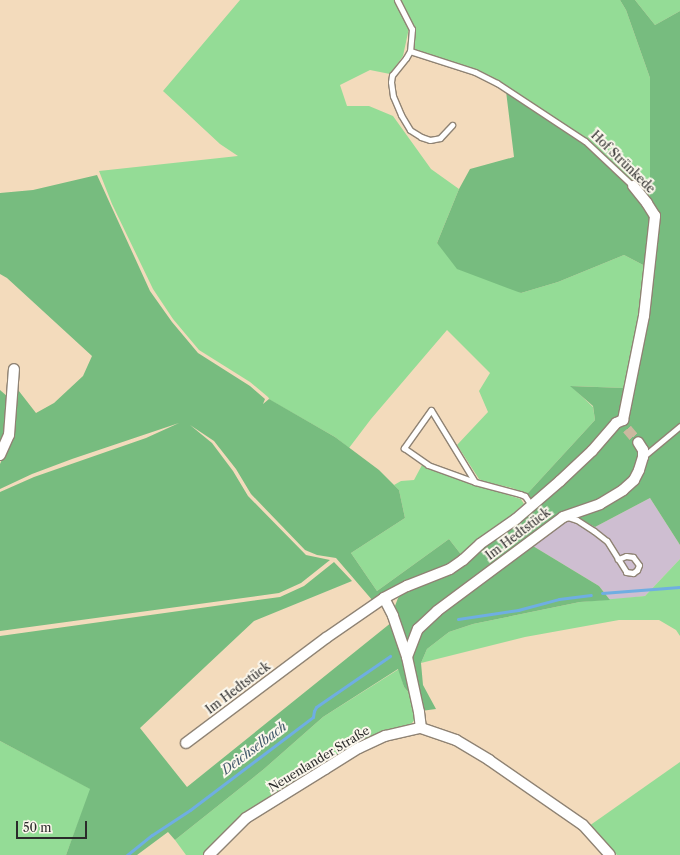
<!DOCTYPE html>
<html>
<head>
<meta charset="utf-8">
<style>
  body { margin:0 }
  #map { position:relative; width:680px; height:855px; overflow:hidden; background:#f3dbbc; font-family:"Libre Caslon Text",serif }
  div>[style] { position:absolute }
  .industrial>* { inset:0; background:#cebed1 }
  .green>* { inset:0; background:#94dc96 }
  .forest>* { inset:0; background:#77bc7f }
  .stream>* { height:3px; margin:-1.5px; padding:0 1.5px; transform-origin:1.5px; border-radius:1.5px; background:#6faee2 }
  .street-tunnel>* { height:10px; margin-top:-5px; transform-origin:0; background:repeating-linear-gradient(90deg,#cbb89f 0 10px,transparent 0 15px) }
  .roads { filter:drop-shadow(1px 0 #8f8374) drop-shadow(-1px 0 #8f8374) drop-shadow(0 1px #8f8374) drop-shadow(0 -1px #8f8374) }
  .lane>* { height:5px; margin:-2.5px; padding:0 2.5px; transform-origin:2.5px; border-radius:2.5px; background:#fff }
  .street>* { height:10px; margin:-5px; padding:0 5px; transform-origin:5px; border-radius:5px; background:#fff }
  span { translate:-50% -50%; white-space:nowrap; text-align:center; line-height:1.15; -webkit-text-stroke:4px #fbf7ec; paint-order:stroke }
  .street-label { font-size:12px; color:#2b2b2b }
  .water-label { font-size:13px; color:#43596b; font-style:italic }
  .scale { position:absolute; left:16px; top:821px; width:71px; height:18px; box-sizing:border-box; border:2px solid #2b2b2b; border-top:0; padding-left:5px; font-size:12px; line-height:14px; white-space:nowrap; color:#2b2b2b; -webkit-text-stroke:3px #fbf7ec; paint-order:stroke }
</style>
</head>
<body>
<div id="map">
  <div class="industrial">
    <div style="clip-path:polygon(650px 498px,680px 545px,680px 559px,645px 596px,610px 600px,599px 586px,533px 546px,573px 515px,595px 527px)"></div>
  </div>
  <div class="green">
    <div style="clip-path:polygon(240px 0,394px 0,403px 13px,409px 28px,403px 56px,390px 74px,370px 70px,340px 85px,347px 106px,369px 106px,393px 116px,431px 169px,459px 189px,437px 243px,521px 293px,558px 282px,624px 255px,647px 267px,641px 318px,624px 388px,571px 386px,593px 407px,595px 420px,527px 494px,512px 488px,485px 482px,479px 479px,457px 445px,488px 412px,479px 391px,490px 373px,447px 330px,371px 419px,349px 448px,335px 437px,270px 400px,268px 397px,250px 382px,199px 350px,173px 319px,153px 289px,112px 204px,99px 171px,238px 156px,220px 144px,163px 91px)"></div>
    <div style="clip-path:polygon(399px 0,620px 0,626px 10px,650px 78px,650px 202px,638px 188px,586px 139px,497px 81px,413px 49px,414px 29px)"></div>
    <div style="clip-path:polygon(635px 0,680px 0,680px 11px,655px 25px)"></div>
    <div style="clip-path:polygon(422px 465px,476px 485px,521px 499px,524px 504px,463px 557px,449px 539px,377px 591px,351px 553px,405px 518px,399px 490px,394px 485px,401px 481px,414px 480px)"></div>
    <div style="clip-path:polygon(680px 559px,680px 636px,676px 630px,659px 620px,619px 620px,525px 637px,421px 663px,427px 649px,449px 632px,473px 624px,580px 602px,645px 596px)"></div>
    <div style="clip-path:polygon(399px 669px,404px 687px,413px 698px,417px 717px,412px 723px,272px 797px,205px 855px,186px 855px,175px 840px,264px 769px,323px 717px)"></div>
    <div style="clip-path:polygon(0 741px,91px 789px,66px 855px,0 855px)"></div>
    <div style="clip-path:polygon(680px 762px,680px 855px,617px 855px,589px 826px)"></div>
  </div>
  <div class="forest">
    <div style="clip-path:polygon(620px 0,635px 0,655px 25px,680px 11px,680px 545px,650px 498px,595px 527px,573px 515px,533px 546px,599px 586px,610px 600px,580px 602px,473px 624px,449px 632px,427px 649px,421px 663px,423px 685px,436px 709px,421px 711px,395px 606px,398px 598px,406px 589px,453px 571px,530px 500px,527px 494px,595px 420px,593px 406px,570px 386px,624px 388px,631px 390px,658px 217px,650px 202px,650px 78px,626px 10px)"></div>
    <div style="clip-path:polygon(506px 91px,583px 143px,632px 189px,652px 217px,647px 267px,624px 255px,558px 282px,521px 293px,457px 269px,437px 243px,459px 189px,470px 169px,514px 157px)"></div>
    <div style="clip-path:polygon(97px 175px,150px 291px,172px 322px,198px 353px,250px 386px,265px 399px,263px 404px,269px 399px,335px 437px,379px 470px,399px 490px,405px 518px,351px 553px,377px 591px,449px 539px,463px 557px,403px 585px,394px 586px,373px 601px,336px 558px,317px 555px,305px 550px,251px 494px,236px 469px,214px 441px,190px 425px,212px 443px,233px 471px,248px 496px,306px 555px,330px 560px,301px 583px,279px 593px,0 631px,0 492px,34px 477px,146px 438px,179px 423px,72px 459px,32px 474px,0 489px,0 464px,10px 441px,15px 386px,36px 413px,54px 403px,83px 376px,92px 356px,7px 278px,0 274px,0 193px,33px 190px)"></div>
    <div style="clip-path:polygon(0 390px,8px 397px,6px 433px,0 448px)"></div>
    <div style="clip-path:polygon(334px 562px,352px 581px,254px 621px,140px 728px,187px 787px,392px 622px,413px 698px,404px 687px,398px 669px,323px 717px,264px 769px,175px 840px,168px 832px,137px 855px,66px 855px,90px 789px,0 741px,0 636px,280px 597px,304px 586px)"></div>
  </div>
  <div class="stream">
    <div style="left:602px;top:593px;width:78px;rotate:-4.4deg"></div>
    <div style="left:458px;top:619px;width:61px;rotate:-8.5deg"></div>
    <div style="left:518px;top:610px;width:42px;rotate:-15deg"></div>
    <div style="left:559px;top:599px;width:32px;rotate:-7deg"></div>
    <div style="left:127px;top:855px;width:32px;rotate:-39deg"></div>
    <div style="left:152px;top:835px;width:45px;rotate:-33.3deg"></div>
    <div style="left:190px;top:810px;width:154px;rotate:-37.1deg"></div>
    <div style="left:313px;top:717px;width:6px;rotate:-81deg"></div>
    <div style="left:314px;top:711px;width:4px;rotate:-63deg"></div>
    <div style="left:316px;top:707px;width:90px;rotate:-34.6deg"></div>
  </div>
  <div class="street-tunnel">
    <div style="left:627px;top:429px;width:17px;rotate:50deg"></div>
  </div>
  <div class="roads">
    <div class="lane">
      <div style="left:397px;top:0;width:33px;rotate:63deg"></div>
      <div style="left:412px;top:29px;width:22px;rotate:95deg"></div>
      <div style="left:410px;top:51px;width:8px;rotate:120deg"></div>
      <div style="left:406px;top:58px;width:22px;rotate:129deg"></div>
      <div style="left:392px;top:75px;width:7px;rotate:98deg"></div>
      <div style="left:391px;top:82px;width:14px;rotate:82deg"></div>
      <div style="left:393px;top:96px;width:21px;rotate:67deg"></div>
      <div style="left:401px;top:115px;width:17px;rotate:59deg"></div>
      <div style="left:410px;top:130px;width:13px;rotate:32deg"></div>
      <div style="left:421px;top:137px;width:9px;rotate:18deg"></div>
      <div style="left:430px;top:140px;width:10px;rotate:-11deg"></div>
      <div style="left:440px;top:138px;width:18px;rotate:-47deg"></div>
      <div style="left:410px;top:51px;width:68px;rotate:17.9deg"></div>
      <div style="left:475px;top:72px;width:25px;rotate:27deg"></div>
      <div style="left:497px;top:83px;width:105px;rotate:33.4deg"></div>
      <div style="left:585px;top:141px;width:66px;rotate:43.2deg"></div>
      <div style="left:644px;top:456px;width:47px;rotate:-39.8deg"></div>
      <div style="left:475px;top:482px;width:84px;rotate:-121.4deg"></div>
      <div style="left:431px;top:410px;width:47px;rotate:125.4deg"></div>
      <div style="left:404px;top:448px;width:29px;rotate:35deg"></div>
      <div style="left:428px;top:465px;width:50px;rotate:19.9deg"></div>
      <div style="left:475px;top:482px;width:47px;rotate:14.9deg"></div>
      <div style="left:520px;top:494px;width:5px;rotate:22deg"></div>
      <div style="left:525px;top:496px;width:11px;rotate:56deg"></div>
      <div style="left:568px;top:517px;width:9px;rotate:18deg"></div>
      <div style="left:577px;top:520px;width:20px;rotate:33deg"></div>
      <div style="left:594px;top:531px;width:16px;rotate:38deg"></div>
      <div style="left:607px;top:541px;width:36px;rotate:58deg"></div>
      <div style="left:626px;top:572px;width:7px;rotate:8deg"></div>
      <div style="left:633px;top:573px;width:5px;rotate:-37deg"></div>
      <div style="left:637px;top:570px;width:5px;rotate:-68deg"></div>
      <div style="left:639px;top:565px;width:10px;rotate:-127deg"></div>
      <div style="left:633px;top:557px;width:7px;rotate:-172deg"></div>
      <div style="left:626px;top:556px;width:9px;rotate:159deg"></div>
    </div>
    <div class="street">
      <div style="left:0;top:455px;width:22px;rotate:-66deg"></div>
      <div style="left:9px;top:435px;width:66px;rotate:-85.7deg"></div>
      <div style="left:384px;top:598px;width:26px;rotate:-28deg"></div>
      <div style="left:407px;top:586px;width:46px;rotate:-21.6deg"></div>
      <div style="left:450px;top:569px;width:16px;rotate:-35deg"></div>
      <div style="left:463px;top:560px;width:23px;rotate:-43deg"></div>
      <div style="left:480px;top:544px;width:44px;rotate:-34.8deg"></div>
      <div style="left:516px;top:519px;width:58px;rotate:-40.8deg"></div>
      <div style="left:560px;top:481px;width:44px;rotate:-43.2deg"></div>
      <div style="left:592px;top:451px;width:37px;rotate:-49deg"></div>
      <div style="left:616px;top:423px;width:8px;rotate:-23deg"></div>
      <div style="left:623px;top:420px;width:106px;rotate:-78.6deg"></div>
      <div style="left:644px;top:316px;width:101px;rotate:-83.7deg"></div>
      <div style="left:655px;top:216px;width:15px;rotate:-122deg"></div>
      <div style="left:647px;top:203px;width:22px;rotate:-129deg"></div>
      <div style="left:407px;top:657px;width:30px;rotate:-69deg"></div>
      <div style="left:418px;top:629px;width:26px;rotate:-43deg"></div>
      <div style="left:437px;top:611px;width:157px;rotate:-36.7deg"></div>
      <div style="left:563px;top:517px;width:39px;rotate:-19deg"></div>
      <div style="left:600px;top:504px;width:27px;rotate:-31deg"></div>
      <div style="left:623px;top:490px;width:15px;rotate:-42deg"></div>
      <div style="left:634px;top:480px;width:11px;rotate:-63deg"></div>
      <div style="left:639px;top:470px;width:14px;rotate:-73deg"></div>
      <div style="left:643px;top:457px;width:7px;rotate:-90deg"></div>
      <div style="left:643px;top:450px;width:9px;rotate:-122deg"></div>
      <div style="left:186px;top:743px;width:175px;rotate:-36.9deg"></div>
      <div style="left:326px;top:638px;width:70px;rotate:-34.6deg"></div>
      <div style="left:384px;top:598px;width:20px;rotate:63deg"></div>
      <div style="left:393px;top:616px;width:43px;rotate:71.1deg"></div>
      <div style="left:407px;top:657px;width:56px;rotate:77.7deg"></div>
      <div style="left:419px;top:712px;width:16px;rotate:83deg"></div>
      <div style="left:209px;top:855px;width:52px;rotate:-45deg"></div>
      <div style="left:246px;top:818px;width:93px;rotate:-31.8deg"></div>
      <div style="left:325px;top:769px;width:40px;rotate:-32deg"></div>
      <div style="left:359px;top:748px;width:29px;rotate:-25deg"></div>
      <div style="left:385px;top:736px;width:37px;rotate:-13deg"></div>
      <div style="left:421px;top:728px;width:37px;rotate:19deg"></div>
      <div style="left:456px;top:740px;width:39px;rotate:31deg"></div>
      <div style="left:489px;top:760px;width:114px;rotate:34.7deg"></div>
      <div style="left:583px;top:825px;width:40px;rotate:48deg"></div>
    </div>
  </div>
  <div class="street-label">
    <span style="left:623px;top:162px;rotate:44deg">Hof Strünkede</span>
    <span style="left:518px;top:534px;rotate:-37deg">Im Hedtstück</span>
    <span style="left:238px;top:688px;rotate:-37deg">Im Hedtstück</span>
    <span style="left:319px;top:759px;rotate:-31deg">Neuenlander Straße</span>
  </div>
  <div class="water-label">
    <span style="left:254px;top:748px;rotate:-37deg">Deichselbach</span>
  </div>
  <div class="scale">50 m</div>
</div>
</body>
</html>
